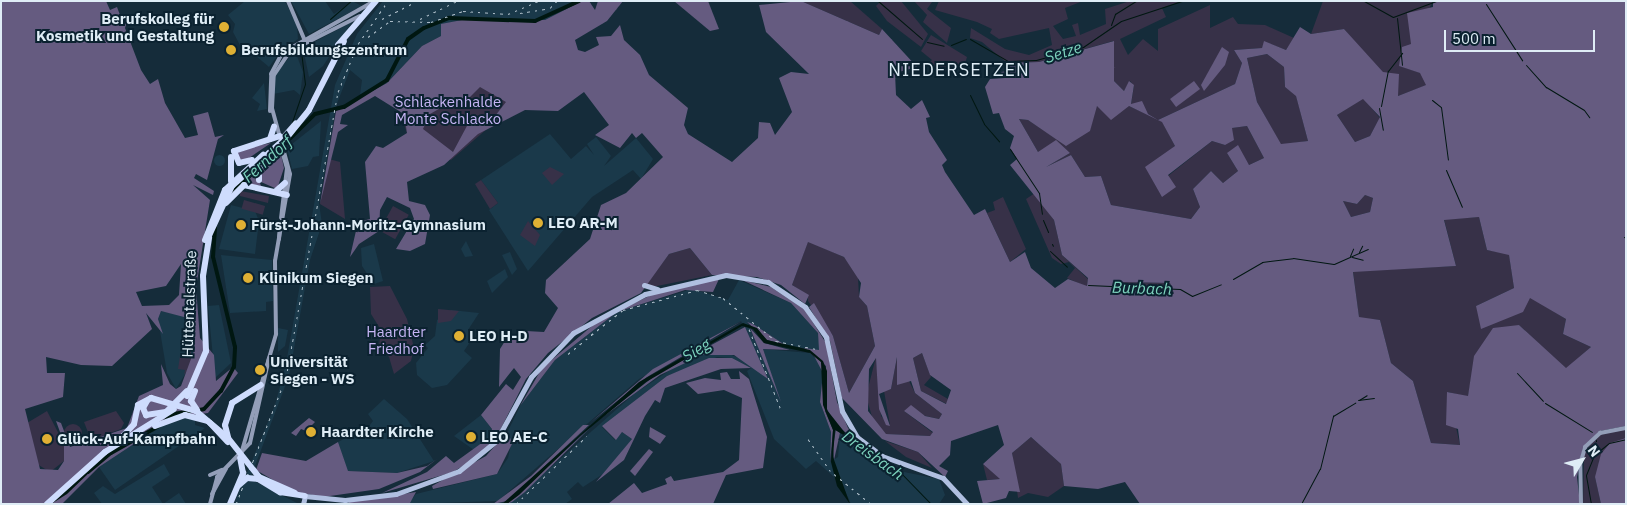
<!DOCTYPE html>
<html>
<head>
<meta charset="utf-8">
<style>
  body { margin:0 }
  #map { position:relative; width:1627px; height:505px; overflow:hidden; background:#152c3a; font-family:"IBM Plex Sans",sans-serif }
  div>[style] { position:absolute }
  .built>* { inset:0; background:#1a394a }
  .round { border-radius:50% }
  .green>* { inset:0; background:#373148; transform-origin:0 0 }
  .forest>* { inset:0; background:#655b80; transform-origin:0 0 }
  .water>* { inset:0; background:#001711 }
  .stream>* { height:1px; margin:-0.5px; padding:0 0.5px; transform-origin:0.5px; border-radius:0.5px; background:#001711 }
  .river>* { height:4px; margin:-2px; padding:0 2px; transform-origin:2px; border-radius:2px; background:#001711 }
  .secondary>* { height:4px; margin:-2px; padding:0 2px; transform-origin:2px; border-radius:2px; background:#939eb8 }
  .primary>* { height:5px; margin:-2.5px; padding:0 2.5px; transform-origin:2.5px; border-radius:2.5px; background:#b0bfe0 }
  .highway>* { height:6px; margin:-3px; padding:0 3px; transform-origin:3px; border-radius:3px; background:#cedcfd }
  .rail>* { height:1px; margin-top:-0.5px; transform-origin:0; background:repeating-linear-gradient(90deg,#b0c0cb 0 2.5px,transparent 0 7.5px) }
  .highway-bridge>* { height:6px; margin:-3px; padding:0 3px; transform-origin:3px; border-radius:3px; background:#cedcfd }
  .dots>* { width:14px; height:14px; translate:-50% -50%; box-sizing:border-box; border:2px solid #0b2230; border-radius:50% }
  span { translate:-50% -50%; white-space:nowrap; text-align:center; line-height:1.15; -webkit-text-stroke:4px #0b2230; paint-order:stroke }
  .poi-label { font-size:15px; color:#dfedf6; font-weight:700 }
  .right { translate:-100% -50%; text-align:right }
  .left { translate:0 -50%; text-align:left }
  .park-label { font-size:15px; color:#c6b5f4 }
  .street-label { font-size:15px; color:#dfedf6 }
  .water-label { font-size:16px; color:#7cd2bd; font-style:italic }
  .quarter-label { font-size:18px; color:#dfedf6; letter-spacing:1px }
  .frame { position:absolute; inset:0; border:2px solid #dfedf6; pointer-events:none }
  .north { position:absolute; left:1557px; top:435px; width:50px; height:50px; -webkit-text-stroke:4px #0b2230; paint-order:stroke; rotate:53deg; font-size:14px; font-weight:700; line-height:20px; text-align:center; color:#dfedf6 }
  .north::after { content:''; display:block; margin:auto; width:18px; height:22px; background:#dfedf6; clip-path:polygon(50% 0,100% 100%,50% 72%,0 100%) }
  .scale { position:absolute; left:1444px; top:30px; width:151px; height:22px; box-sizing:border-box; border:2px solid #dfedf6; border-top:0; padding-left:6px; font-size:15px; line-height:18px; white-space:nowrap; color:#dfedf6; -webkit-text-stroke:4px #0b2230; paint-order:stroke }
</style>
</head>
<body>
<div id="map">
  <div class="built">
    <div style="clip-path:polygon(245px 1px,285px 1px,297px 25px,298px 39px,281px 51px,269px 67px,250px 51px,243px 51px,233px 32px,235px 24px,228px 15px)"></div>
    <div style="clip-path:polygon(291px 1px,325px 1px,334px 14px,352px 1px,362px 6px,309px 34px)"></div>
    <div style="clip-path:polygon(383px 1px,582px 1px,545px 20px,462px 20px,441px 25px,441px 36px,422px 46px,387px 83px,360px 95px,362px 80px,350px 70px,336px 106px,319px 203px,322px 224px,310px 260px,289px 376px,250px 479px,299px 504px,234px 504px,275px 405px,286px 364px,335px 85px,357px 34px)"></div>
    <div style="clip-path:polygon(352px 22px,323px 66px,309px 77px,303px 48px)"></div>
    <div style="clip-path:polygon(295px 51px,303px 72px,300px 95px,294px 90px,273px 94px,275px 74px)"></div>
    <div style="clip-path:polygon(264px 83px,267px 109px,257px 111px,260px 104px,252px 98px)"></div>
    <div style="clip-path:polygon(321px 121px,319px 156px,313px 157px,308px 166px,292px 169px,287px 148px)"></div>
    <div style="clip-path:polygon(550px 134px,571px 159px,586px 146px,594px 155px,587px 144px,596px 137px,611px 156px,604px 166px,636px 138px,653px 159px,641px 179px,633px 170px,592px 197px,528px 271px,489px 210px,498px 203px,481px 180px)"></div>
    <div class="round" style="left:213.5px;top:154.5px;width:11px;height:11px"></div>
    <div style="clip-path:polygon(231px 205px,255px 211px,259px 221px,255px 254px,219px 249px)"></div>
    <div style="clip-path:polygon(466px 241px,473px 256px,465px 257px,461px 249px)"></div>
    <div style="clip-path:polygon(374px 244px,383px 281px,374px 284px,362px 266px,361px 248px)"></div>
    <div style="clip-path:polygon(510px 252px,517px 269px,512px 275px,502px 255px)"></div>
    <div style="clip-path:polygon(221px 255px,272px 260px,273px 301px,266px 302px,266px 311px,230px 313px)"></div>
    <div style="clip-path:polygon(505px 269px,508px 277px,492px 293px,487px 281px)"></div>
    <div style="clip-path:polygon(739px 280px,791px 303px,818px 333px,820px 351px,784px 345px,747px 322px,774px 383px,763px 349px,810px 353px,818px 361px,823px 373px,820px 402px,831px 432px,830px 462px,838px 457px,840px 433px,875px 460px,899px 471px,939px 479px,945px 495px,939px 504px,851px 504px,842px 484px,816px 461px,806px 469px,774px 439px,747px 371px,751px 368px,732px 358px,717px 357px,667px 376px,602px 427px,615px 440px,622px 432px,632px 439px,606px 472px,583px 487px,578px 482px,567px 492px,572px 499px,565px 504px,509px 504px,634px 394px,676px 366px,702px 355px,727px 353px,749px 362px,767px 378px,741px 321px,639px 379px,498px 501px,408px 504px,416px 494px,497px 474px,508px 458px,511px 444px,508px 431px,520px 406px,555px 360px,617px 312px,692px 289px,728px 300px)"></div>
    <div style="clip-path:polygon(219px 305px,231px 363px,215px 378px,208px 306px)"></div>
    <div style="clip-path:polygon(451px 310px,479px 313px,468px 330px,474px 336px,464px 351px,472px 358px,447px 385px,432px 388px,417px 375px,416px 363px,428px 348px,425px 345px,435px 336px,437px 320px)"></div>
    <div style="clip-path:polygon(161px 311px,184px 316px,195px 348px,192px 363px,176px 389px,167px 373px,158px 319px)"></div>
    <div style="clip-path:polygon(278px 328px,288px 330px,285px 346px,278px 352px)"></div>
    <div style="clip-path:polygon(384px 399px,407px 419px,434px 461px,397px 473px,347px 471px,338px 442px,369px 426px,373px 421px,368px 414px)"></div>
    <div style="clip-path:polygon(195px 415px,195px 425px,205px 428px,115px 490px,99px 467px,173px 418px)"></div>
    <div style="clip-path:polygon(481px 415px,492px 429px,490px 437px,474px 450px,454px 436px)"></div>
    <div style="clip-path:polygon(164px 464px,170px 475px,152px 487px,163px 504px,179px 493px,186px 504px,102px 504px,94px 493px,103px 486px,115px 494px)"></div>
  </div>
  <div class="green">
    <div style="clip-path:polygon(801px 1px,850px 1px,882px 29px,879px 35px)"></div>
    <div style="clip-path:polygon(881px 1px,901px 1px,928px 34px,921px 47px,887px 21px,876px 6px)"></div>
    <div style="clip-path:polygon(914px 1px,932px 2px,927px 9px,951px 28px,947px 43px,923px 22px,927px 15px)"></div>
    <div style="clip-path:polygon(939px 1px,1083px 1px,1065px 8px,1068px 19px,1053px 26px,1063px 39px,1076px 36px,1072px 25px,1078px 23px,1080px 35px,1106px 24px,1105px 9px,1130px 1px,1181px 1px,1162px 8px,1166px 17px,1120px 39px,1128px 55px,1143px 39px,1158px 51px,1158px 29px,1210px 5px,1210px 28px,1233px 17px,1238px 24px,1265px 25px,1294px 38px,1286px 50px,1265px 42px,1262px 48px,1234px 50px,1242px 63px,1235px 84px,1158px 120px,1131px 104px,1134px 86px,1130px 81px,1124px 91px,1114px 81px,1113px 41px,1039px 62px,1007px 63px,982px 42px,970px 38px,971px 28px,1005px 49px,1029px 55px,1052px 45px,1049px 28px,999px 39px,990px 33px,992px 29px,977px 22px,935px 10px)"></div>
    <div style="clip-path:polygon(1323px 1px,1433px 1px,1400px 66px,1421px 73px,1427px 85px,1398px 96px,1344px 29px,1311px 34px)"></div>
    <div style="clip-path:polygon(931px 35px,967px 57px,964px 67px,959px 64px,954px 73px,949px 67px,946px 72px,928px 64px,932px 60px,921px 51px)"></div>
    <div style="clip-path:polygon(1267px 54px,1284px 67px,1285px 87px,1296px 95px,1308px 141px,1281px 145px,1257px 102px,1247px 58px)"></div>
    <div style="clip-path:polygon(451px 63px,524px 97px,451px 160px,407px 133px,403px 121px,404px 112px)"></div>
    <div style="clip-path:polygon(1363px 98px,1380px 118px,1370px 136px,1355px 142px,1337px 115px)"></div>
    <div style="clip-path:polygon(1097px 106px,1129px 106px,1162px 121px,1175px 146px,1168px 176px,1212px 141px,1225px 145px,1231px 128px,1247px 126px,1264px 158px,1249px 165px,1227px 153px,1238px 171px,1223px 183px,1211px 171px,1193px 189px,1200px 207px,1191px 219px,1111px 205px,1101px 176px,1085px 177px,1071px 155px,1046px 167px,1070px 153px,1038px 152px,1019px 119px,1028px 120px,1066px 145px)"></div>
    <div style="clip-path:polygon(329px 159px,340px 162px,345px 219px,320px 204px)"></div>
    <div style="clip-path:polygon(550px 167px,564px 174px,552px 185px,542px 173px)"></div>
    <div style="clip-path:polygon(481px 180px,498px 203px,490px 209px,475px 184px)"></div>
    <div style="clip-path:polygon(240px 191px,269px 196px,268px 203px,240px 196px)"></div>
    <div style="clip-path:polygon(1035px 193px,1054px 220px,1062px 255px,1088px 279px,1087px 287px,1067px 278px,1075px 268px,1069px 262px,1061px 264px,1052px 258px,1026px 199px)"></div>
    <div style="clip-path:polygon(1365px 195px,1373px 198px,1370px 212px,1351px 217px,1343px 201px,1357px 204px)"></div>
    <div style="clip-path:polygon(1003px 197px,1026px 249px,1010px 262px,987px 213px,995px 210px,993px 202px)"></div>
    <div style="left:244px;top:200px;width:22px;height:9px;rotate:16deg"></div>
    <div style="left:393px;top:206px;width:18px;height:28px;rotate:29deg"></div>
    <div style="clip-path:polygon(1479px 217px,1487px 250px,1509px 254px,1514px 288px,1476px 306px,1530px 297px,1566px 319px,1563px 334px,1591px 347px,1566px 369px,1519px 325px,1475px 356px,1468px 397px,1448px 392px,1460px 445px,1431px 443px,1413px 381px,1391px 363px,1380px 320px,1359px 318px,1353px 271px,1456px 266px,1444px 219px)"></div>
    <div style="clip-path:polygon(528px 221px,540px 235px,535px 246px,520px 235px)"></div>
    <div style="clip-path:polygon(808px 241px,844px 257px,858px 276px,859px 297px,867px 306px,875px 346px,849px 393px,833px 336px,808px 301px,808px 295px,792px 285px)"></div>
    <div style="clip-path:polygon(690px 248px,712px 275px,652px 287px,646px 284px,669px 254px)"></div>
    <div style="clip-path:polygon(1122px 282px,1170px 283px,1174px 294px,1117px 290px)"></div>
    <div style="clip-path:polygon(390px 286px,407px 319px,414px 348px,411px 361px,394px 374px,389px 357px,379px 346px,381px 330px,371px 314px,370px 287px)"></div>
    <div style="clip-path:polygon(438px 310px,438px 309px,459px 311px,451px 321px,438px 323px)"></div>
    <div style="clip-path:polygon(191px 339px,191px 365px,184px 375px,185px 370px,178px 369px,180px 356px,187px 357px)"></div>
    <div style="clip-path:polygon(922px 353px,931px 377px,924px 385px,948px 399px,947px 404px,921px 391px,913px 358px)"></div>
    <div style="clip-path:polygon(876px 357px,881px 416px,890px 425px,884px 391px,891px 389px,897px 357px,915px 393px,942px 414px,939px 419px,904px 411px,933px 433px,930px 436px,885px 434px,873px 420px,866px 396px)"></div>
    <div style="clip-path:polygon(47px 411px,64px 444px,64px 461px,50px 472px,37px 464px,27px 423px)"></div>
    <div style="clip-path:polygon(116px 411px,124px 423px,121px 429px,91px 440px,84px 422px)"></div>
    <div class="round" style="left:64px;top:424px;width:18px;height:18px"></div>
    <div style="clip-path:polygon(1626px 429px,1626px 438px,1595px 477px,1601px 504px,1583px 504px,1584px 452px,1600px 434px)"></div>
    <div style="clip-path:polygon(1031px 437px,1061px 464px,1064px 486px,1048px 497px,1028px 493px,1018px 498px,1012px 453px)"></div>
    <div style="clip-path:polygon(885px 441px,918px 452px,932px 468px,906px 457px)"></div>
    <div style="clip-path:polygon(983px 464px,1001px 479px,987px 480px)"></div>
  </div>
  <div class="forest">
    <div style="clip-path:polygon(evenodd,1px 1px,106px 1px,110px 10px,117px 7px,123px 23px,127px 22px,125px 28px,141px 70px,150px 84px,158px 79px,165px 103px,185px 138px,198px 135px,193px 116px,208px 112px,215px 137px,224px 135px,218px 139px,207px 180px,196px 174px,194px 178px,214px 191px,213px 195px,193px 185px,210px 200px,196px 288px,200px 338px,214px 355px,216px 381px,233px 367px,238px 373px,208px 413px,173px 418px,99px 467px,62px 504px,1px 504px,1px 1px,181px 264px,179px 295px,169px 305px,142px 306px,136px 292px,166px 286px,181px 264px,1px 1px,161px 311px,184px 317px,195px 348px,181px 386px,176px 389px,170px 384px,161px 364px,163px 385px,139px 396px,127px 428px,70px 447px,61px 423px,56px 421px,64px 443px,64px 461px,58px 470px,40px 469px,25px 409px,63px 397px,65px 373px,47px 373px,46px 357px,81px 365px,112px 366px,152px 329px,146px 313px,163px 334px,158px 319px,161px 311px)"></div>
    <div style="clip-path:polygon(evenodd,582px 1px,589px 1px,595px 10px,598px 1px,623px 1px,607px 21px,575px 40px,578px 50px,585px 52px,599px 45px,596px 37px,611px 36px,620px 25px,624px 40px,640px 55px,649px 75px,688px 108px,684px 125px,688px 134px,732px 162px,758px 138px,759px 122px,770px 123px,775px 135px,792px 112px,779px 78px,791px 72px,809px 74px,766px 32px,759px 5px,801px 1px,879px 35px,882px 29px,917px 67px,895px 73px,896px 95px,911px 109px,922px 100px,930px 117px,926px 118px,929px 132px,947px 160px,942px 165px,945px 172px,974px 215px,985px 209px,1010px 262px,1025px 252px,1031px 268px,1055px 288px,1068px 279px,1087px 286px,1088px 278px,1062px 255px,1054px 220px,1010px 165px,1017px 159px,1010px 148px,1014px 136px,1005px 129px,999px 113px,993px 114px,985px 87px,990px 79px,1005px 78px,1001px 72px,1009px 71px,1007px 63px,1039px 62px,1114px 41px,1114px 81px,1124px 91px,1129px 81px,1134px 85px,1131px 104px,1142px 101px,1148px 114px,1158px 120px,1235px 84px,1242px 63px,1234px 50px,1262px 48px,1264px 41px,1286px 50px,1300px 27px,1311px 34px,1344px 29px,1383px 72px,1399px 74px,1398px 96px,1426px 85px,1420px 73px,1399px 66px,1402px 47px,1411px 44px,1407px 13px,1433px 7px,1433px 1px,1626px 1px,1626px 426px,1600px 431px,1583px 448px,1577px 477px,1580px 504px,1140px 504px,1125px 482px,1098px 489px,1064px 486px,1061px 464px,1031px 437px,1012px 453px,1020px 492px,1009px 491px,1006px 498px,983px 504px,977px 481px,1000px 479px,983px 464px,1004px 445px,998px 425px,951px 441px,950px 455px,939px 466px,948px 471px,945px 477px,918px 452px,882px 439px,842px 398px,830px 341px,809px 307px,814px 303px,833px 336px,849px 393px,875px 346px,867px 306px,859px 297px,861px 283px,844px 257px,808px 242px,792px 285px,809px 295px,805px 304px,781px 285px,757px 277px,712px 275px,690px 248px,669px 254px,641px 293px,592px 318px,548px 353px,526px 379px,495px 440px,476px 458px,453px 472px,382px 493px,427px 472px,446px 456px,454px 463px,490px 437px,492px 429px,481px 415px,506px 384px,513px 390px,521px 377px,514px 368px,499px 387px,500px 349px,505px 341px,526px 331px,544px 332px,558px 308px,545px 293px,546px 280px,590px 239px,601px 205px,626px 193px,663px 157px,642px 133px,636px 138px,632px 133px,620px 148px,595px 135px,609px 125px,584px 92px,558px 111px,525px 110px,478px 134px,444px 165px,407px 182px,409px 201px,425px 205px,430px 215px,425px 244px,410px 251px,396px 249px,414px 219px,410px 208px,387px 197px,380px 210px,379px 231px,359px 244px,350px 257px,358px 222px,370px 219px,365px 162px,376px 146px,383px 148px,407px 133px,404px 114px,375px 96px,342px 115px,340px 124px,348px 125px,338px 132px,320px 204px,336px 111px,387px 83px,422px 46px,441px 36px,441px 24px,462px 20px,545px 20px,582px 1px,1267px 54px,1284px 67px,1285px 87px,1296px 96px,1308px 141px,1281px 144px,1257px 102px,1247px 58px,1267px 54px,582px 1px,480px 87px,506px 102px,488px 125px,468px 124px,453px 152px,423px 129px,430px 114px,444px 106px,459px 108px,480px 87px,582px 1px,1363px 99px,1380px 117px,1370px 136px,1355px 142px,1337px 115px,1363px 99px,582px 1px,1097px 106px,1111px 120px,1129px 106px,1162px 122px,1175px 146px,1145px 167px,1162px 197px,1176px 187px,1168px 175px,1212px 141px,1225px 145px,1234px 140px,1232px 128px,1247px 126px,1264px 158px,1249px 165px,1238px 145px,1227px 153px,1238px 171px,1223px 183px,1211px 171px,1193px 189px,1200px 207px,1191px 219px,1111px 205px,1101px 176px,1085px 177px,1071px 155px,1046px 167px,1070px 153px,1056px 140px,1038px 152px,1019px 119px,1028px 120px,1066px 146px,1090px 131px,1097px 106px,582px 1px,1365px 195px,1373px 198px,1370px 212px,1351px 217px,1343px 201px,1357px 204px,1365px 195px,582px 1px,1479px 217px,1487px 250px,1509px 255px,1514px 288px,1476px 306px,1481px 329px,1523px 312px,1530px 298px,1566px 319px,1563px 334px,1591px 347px,1566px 368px,1519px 325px,1493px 328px,1474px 356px,1468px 396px,1447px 392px,1446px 425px,1458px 429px,1460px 445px,1431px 443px,1413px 381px,1391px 363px,1380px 320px,1359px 317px,1353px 272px,1456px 266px,1444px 220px,1479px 217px,582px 1px,1122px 282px,1170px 283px,1174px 294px,1117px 290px,1122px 282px,582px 1px,922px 353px,930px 375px,951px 390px,946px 404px,921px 391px,913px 358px,922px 353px,582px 1px,897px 357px,897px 385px,911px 381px,915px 393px,942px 414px,939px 419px,925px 416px,911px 405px,904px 411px,933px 432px,930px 436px,886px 434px,868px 411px,869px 369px,876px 358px,879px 409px,886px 425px,890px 426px,879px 394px,891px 389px,897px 357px)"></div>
    <div style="clip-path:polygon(674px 1px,708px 1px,719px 29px,710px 31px)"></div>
    <div style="clip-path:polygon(1222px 47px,1229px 52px,1225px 65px,1204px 91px,1201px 85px)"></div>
    <div style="left:1194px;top:81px;width:10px;height:30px;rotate:53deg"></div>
    <div style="clip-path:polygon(271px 143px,243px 162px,235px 153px,247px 148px)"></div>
    <div style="clip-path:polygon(280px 150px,284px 168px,277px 189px,261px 182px,260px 170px)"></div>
    <div style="clip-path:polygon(256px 171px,261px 186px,240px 183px)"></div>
    <div style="clip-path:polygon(719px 279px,713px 292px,685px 290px,617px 312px,555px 360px,520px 406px,542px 368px,598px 321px,651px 295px)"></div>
    <div style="clip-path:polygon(742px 280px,771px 287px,805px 310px,826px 343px,837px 402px,848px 428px,866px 449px,896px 470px,875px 460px,831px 419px,826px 406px,826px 366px,804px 348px,819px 350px,818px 333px,791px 303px)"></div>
    <div style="clip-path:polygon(742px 321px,647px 377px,591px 422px,653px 369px)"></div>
    <div style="clip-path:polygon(747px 322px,753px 324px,785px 345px,767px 340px)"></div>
    <div style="clip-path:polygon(745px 327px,768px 379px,734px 355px,702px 355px,660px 375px,593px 424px,657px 374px)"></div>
    <div style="clip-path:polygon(750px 328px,764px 343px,790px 350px,763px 349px,781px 402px)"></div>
    <div style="clip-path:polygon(813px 354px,821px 362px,824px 373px,825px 411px,833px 430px,830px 463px,831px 432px,820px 402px,823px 373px)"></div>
    <div style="clip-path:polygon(709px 358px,732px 358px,751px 368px,721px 369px,665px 388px,660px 403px,655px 400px,645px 416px,624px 460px,596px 482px,632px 439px,622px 432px,616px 440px,602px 426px,667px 376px)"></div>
    <div style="clip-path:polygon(739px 371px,749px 379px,767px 437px,763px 468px,726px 475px,713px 504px,608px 504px,634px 483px,642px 493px,667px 484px,665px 479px,671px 476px,674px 481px,723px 472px,739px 460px,742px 398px,724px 390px,698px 394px,686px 383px,705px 378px,721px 380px,720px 373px,727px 372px,731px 379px,740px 379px)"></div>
    <div style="clip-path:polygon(309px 418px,315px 422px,306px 431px,301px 429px,296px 436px,291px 433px)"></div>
    <div style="clip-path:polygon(583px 425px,589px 425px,507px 501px,493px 504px,531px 476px)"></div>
    <div style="clip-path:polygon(591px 427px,525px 492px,512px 502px,507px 504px)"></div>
    <div style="clip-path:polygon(650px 427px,666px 436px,660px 444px,649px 437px)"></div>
    <div style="clip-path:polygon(836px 429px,840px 433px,834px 460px,833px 447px)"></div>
    <div style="clip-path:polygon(508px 431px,512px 444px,497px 474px,433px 489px,432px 486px,486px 456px)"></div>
    <div style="clip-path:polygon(1626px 438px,1626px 504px,1601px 504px,1595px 477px,1601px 454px,1610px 443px)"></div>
    <div style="clip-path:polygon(338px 442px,348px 471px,397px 473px,427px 466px,437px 459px,420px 472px,379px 489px,323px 497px,292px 491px,256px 470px,262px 453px,306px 461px)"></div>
    <div style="clip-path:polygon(649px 449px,653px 452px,635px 476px,630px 471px)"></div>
    <div style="clip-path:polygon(416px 492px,410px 503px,349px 504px,349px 502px)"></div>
  </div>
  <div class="water">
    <div style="clip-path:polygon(743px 323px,757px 328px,767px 340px,810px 350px,823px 361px,827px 371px,827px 410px,849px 438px,835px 430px,833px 457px,850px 504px,837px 486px,831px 462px,833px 430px,823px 405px,821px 362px,810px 353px,764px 343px,753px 329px,742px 326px,646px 382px,580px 436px,519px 495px,507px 504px,502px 504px,639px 382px)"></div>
    <div style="clip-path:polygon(92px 470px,67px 494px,51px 504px,86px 472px)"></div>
  </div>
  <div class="stream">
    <div style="left:878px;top:1px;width:58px;rotate:40.8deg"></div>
    <div style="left:1364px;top:1px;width:33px;rotate:29deg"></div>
    <div style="left:1393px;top:17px;width:46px;rotate:-20.4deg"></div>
    <div style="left:1486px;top:4px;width:67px;rotate:57.3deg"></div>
    <div style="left:1397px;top:18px;width:47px;rotate:83.9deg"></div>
    <div style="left:330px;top:19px;width:28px;rotate:-41deg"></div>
    <div style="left:1111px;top:25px;width:12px;rotate:-70deg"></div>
    <div style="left:1115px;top:14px;width:25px;rotate:-32deg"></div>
    <div style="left:970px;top:39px;width:44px;rotate:30.1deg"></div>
    <div style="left:1008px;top:61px;width:28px;rotate:-2deg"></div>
    <div style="left:1036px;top:60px;width:49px;rotate:-15.5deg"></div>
    <div style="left:1083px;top:47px;width:46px;rotate:-34.4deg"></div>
    <div style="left:1121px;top:21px;width:64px;rotate:-18.2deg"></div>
    <div style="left:927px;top:42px;width:17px;rotate:13deg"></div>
    <div style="left:951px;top:45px;width:16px;rotate:-22deg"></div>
    <div style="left:1526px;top:65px;width:30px;rotate:48deg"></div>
    <div style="left:1546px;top:87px;width:44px;rotate:31.2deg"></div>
    <div style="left:1584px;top:110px;width:9px;rotate:54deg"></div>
    <div style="left:970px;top:95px;width:32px;rotate:64deg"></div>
    <div style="left:984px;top:124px;width:23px;rotate:49deg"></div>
    <div style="left:1432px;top:100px;width:11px;rotate:38deg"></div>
    <div style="left:1441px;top:107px;width:53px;rotate:82.5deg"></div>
    <div style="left:1381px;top:106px;width:36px;rotate:-79deg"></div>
    <div style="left:1388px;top:71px;width:23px;rotate:-52deg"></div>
    <div style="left:1379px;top:108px;width:22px;rotate:80deg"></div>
    <div style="left:292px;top:122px;width:40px;rotate:-71.1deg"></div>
    <div style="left:305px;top:84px;width:35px;rotate:-97deg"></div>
    <div style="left:1010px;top:149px;width:53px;rotate:56.6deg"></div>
    <div style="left:1039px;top:193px;width:21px;rotate:82deg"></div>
    <div style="left:1446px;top:170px;width:40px;rotate:66.6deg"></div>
    <div style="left:1043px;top:220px;width:13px;rotate:67deg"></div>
    <div style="left:1624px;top:237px;width:2px;rotate:27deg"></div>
    <div style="left:1052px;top:244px;width:2px;rotate:63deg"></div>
    <div style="left:1050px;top:251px;width:23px;rotate:43deg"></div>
    <div style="left:1359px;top:252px;width:7px;rotate:-63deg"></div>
    <div style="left:1350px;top:256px;width:8px;rotate:-67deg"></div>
    <div style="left:1352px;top:257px;width:11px;rotate:15deg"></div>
    <div style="left:1233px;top:279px;width:34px;rotate:-30deg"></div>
    <div style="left:1262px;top:262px;width:31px;rotate:-7deg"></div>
    <div style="left:1293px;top:258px;width:41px;rotate:8.3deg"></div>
    <div style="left:1334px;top:264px;width:37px;rotate:-24deg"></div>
    <div style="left:1088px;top:285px;width:92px;rotate:2.5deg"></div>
    <div style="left:1180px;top:289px;width:14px;rotate:30deg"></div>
    <div style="left:1192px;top:296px;width:31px;rotate:-22deg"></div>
    <div style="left:1517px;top:373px;width:38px;rotate:47deg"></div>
    <div style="left:1358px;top:400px;width:16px;rotate:-7deg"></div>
    <div style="left:1359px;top:400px;width:9px;rotate:-32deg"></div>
    <div style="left:1545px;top:403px;width:55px;rotate:31.7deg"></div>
    <div style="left:848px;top:438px;width:33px;rotate:39deg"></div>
    <div style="left:874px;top:459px;width:25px;rotate:23deg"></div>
    <div style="left:897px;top:469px;width:49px;rotate:45.8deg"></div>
    <div style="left:1596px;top:440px;width:1px;rotate:90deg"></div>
    <div style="left:1301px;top:504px;width:40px;rotate:-62deg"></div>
    <div style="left:1320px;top:469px;width:55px;rotate:-76.2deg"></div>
    <div style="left:1333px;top:416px;width:26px;rotate:-31deg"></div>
    <div style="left:1591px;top:504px;width:29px;rotate:-100deg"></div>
    <div style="left:1586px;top:475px;width:22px;rotate:-68deg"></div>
    <div style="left:1594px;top:455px;width:19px;rotate:-39deg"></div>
    <div style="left:1609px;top:443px;width:17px;rotate:-13deg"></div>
  </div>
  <div class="river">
    <div style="left:267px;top:161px;width:67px;rotate:-44.4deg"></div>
    <div style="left:315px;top:114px;width:30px;rotate:-14deg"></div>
    <div style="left:344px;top:107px;width:51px;rotate:-32.1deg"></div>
    <div style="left:387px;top:80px;width:46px;rotate:-62.9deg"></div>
    <div style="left:408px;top:39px;width:19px;rotate:-35deg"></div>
    <div style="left:424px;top:28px;width:27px;rotate:-22deg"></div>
    <div style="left:449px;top:18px;width:86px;rotate:2deg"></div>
    <div style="left:535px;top:21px;width:48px;rotate:-24.4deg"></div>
    <div style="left:231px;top:194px;width:37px;rotate:-44deg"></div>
    <div style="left:164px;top:422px;width:12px;rotate:-42deg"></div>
    <div style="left:173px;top:414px;width:31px;rotate:-9deg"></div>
    <div style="left:204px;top:409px;width:25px;rotate:-47deg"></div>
    <div style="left:221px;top:391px;width:27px;rotate:-62deg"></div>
    <div style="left:234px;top:367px;width:20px;rotate:-87deg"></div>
    <div style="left:235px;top:347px;width:93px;rotate:-103.7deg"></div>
    <div style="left:213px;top:257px;width:29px;rotate:-86deg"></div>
    <div style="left:88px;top:472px;width:30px;rotate:-40deg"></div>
    <div style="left:111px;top:453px;width:55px;rotate:-29.4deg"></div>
  </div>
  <div class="secondary">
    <div style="left:288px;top:1px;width:43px;rotate:67deg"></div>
    <div style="left:270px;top:111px;width:37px;rotate:-88deg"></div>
    <div style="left:271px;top:74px;width:24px;rotate:-62deg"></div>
    <div style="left:282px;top:53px;width:102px;rotate:-29.3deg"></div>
    <div style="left:280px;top:144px;width:25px;rotate:74deg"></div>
    <div style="left:287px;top:168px;width:50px;rotate:96.8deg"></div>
    <div style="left:279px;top:239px;width:15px;rotate:-86deg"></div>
    <div style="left:241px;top:454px;width:125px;rotate:-73.7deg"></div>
    <div style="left:276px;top:334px;width:73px;rotate:-90.8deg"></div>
    <div style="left:275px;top:261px;width:88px;rotate:-80.2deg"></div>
    <div style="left:290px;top:174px;width:68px;rotate:-105.3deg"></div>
    <div style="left:272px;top:108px;width:33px;rotate:-87deg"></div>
    <div style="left:274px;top:75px;width:29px;rotate:-56deg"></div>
    <div style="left:290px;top:51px;width:78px;rotate:-26.6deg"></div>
    <div style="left:210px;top:475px;width:13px;rotate:-23deg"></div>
    <div style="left:212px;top:494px;width:29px;rotate:-61deg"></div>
    <div style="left:210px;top:504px;width:28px;rotate:-75deg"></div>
    <div style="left:217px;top:477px;width:47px;rotate:-45.9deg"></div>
    <div style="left:250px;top:443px;width:87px;rotate:-77.4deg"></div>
    <div style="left:1581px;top:504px;width:39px;rotate:-91deg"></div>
    <div style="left:1580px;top:465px;width:19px;rotate:-74deg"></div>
    <div style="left:1585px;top:447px;width:21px;rotate:-43deg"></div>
    <div style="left:1600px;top:433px;width:26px;rotate:-11deg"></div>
  </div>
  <div class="primary">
    <div style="left:644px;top:285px;width:14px;rotate:17deg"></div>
    <div style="left:303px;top:504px;width:8px;rotate:-76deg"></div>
    <div style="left:305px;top:496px;width:40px;rotate:5.7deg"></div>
    <div style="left:345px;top:500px;width:51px;rotate:-6.7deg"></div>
    <div style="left:396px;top:494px;width:67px;rotate:-20.1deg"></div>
    <div style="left:459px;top:471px;width:48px;rotate:-39deg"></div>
    <div style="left:496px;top:441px;width:73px;rotate:-61.3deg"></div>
    <div style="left:531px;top:377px;width:61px;rotate:-46.3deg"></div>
    <div style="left:573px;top:333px;width:82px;rotate:-28.4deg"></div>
    <div style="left:645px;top:294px;width:83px;rotate:-13.2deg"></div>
    <div style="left:726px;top:275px;width:43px;rotate:9.5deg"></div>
    <div style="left:768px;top:282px;width:45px;rotate:34deg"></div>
    <div style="left:805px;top:307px;width:37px;rotate:55deg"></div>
    <div style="left:826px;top:337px;width:76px;rotate:77.8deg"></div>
    <div style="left:842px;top:411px;width:30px;rotate:60deg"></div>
    <div style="left:857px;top:437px;width:31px;rotate:37deg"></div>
    <div style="left:882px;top:456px;width:65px;rotate:19.8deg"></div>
    <div style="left:943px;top:478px;width:35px;rotate:47deg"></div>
  </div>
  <div class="highway">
    <div style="left:288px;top:136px;width:33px;rotate:-51deg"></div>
    <div style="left:309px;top:110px;width:77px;rotate:-63.1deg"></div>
    <div style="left:270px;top:139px;width:13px;rotate:-72deg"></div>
    <div style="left:231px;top:157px;width:24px;rotate:90deg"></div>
    <div style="left:252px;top:160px;width:13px;rotate:167deg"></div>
    <div style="left:239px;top:163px;width:13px;rotate:-113deg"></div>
    <div style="left:234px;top:151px;width:48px;rotate:-18.1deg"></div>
    <div style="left:276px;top:191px;width:12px;rotate:-42deg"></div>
    <div style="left:226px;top:203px;width:25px;rotate:-45deg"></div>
    <div style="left:244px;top:185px;width:44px;rotate:13.1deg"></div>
    <div style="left:205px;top:240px;width:54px;rotate:-68.2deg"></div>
    <div style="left:225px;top:190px;width:52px;rotate:-42.6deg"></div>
    <div style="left:195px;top:391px;width:11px;rotate:112deg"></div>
    <div style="left:191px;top:401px;width:11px;rotate:56deg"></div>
    <div style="left:187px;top:396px;width:49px;rotate:-67.1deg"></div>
    <div style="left:206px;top:351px;width:75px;rotate:-92.3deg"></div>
    <div style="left:203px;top:276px;width:39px;rotate:-81deg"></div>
    <div style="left:147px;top:401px;width:8px;rotate:120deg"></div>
    <div style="left:143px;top:408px;width:8px;rotate:67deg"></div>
    <div style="left:146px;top:415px;width:20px;rotate:-9deg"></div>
    <div style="left:155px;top:426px;width:32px;rotate:-20deg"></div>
    <div style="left:185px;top:415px;width:23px;rotate:15deg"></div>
    <div style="left:123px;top:436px;width:16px;rotate:-47deg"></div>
    <div style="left:134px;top:424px;width:19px;rotate:-78deg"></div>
    <div style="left:138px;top:405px;width:15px;rotate:-28deg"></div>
    <div style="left:151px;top:398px;width:47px;rotate:16.1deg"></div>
    <div style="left:196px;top:411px;width:42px;rotate:40.2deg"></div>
    <div style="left:228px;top:437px;width:12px;rotate:-104deg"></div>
    <div style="left:225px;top:425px;width:23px;rotate:-72deg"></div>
    <div style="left:232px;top:403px;width:34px;rotate:-32deg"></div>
    <div style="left:258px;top:479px;width:26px;rotate:31deg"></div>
    <div style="left:280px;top:492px;width:25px;rotate:9deg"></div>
    <div style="left:47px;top:504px;width:78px;rotate:-41.9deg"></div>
    <div style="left:105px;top:452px;width:81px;rotate:-31.9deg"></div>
    <div style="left:230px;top:504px;width:34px;rotate:-67deg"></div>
    <div style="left:243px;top:473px;width:15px;rotate:-101deg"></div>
  </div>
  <div class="rail">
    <div style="left:520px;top:13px;width:30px;rotate:-9deg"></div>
    <div style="left:550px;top:8px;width:10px;rotate:-45deg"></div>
    <div style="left:382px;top:19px;width:34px;rotate:-27deg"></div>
    <div style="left:420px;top:19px;width:41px;rotate:-25.9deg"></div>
    <div style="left:368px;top:37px;width:27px;rotate:-36deg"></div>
    <div style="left:390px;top:21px;width:41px;rotate:1.4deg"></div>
    <div style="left:431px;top:22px;width:34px;rotate:-19deg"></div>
    <div style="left:463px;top:11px;width:45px;rotate:3.8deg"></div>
    <div style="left:508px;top:14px;width:33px;rotate:-23deg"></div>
    <div style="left:749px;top:329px;width:87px;rotate:68.4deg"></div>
    <div style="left:591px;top:335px;width:41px;rotate:-38deg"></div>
    <div style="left:623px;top:310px;width:77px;rotate:-15.1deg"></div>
    <div style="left:697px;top:290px;width:27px;rotate:17deg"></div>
    <div style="left:723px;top:298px;width:68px;rotate:39.1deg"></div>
    <div style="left:776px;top:341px;width:41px;rotate:11.3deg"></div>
    <div style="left:568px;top:354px;width:35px;rotate:-39deg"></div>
    <div style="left:808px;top:439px;width:39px;rotate:55deg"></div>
    <div style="left:834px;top:474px;width:48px;rotate:39deg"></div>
    <div style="left:236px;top:504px;width:136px;rotate:-68.4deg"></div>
    <div style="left:286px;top:378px;width:291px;rotate:-79.7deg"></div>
    <div style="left:338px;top:92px;width:52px;rotate:-67.4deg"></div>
    <div style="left:358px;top:44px;width:52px;rotate:-55.1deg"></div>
    <div style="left:516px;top:504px;width:98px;rotate:-43.8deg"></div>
  </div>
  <div class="highway-bridge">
    <div style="left:338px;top:45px;width:58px;rotate:-49.2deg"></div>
    <div style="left:284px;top:137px;width:18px;rotate:-49deg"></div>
    <div style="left:259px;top:180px;width:11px;rotate:-90deg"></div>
    <div style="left:259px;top:169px;width:13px;rotate:-51deg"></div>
    <div style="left:207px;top:240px;width:60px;rotate:-65.2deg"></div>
    <div style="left:232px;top:186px;width:75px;rotate:-41.8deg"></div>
    <div style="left:167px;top:411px;width:28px;rotate:-45deg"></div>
    <div style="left:210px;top:423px;width:26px;rotate:47deg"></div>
    <div style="left:228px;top:438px;width:50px;rotate:51.5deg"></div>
    <div style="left:259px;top:477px;width:39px;rotate:24deg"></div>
    <div style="left:239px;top:485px;width:11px;rotate:-41deg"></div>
    <div style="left:247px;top:478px;width:11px;rotate:5deg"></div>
  </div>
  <div class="dots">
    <div style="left:224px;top:27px;background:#dfb034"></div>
    <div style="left:231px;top:50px;background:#dfb034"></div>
    <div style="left:538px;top:223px;background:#dfb034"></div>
    <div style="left:241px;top:225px;background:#dfb034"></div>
    <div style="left:248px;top:278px;background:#dfb034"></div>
    <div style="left:459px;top:336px;background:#dfb034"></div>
    <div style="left:260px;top:370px;background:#dfb034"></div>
    <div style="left:311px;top:432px;background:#dfb034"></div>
    <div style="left:471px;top:437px;background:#dfb034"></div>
    <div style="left:47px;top:439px;background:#dfb034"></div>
  </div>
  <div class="poi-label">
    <span class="right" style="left:214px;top:27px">Berufskolleg für<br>Kosmetik und Gestaltung</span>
    <span class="left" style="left:241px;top:50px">Berufsbildungszentrum</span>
    <span class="left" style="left:548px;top:223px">LEO AR-M</span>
    <span class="left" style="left:251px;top:225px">Fürst-Johann-Moritz-Gymnasium</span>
    <span class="left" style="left:259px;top:278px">Klinikum Siegen</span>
    <span class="left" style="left:469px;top:336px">LEO H-D</span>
    <span class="left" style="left:270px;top:370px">Universität<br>Siegen - WS</span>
    <span class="left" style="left:321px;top:432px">Haardter Kirche</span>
    <span class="left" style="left:481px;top:437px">LEO AE-C</span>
    <span class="left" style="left:57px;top:439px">Glück-Auf-Kampfbahn</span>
  </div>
  <div class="park-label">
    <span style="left:448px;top:110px">Schlackenhalde<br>Monte Schlacko</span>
    <span style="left:396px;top:340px">Haardter<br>Friedhof</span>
  </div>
  <div class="street-label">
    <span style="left:189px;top:304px;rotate:-88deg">Hüttentalstraße</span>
  </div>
  <div class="water-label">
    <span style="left:1063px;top:52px;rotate:-18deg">Setze</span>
    <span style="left:267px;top:159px;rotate:-42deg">Ferndorf</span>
    <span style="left:1142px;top:288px;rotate:2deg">Burbach</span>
    <span style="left:696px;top:350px;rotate:-31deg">Sieg</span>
    <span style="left:873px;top:455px;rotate:36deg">Dreisbach</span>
  </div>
  <div class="quarter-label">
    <span style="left:959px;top:70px">NIEDERSETZEN</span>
  </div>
  <div class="frame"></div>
  <div class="north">N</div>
  <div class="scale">500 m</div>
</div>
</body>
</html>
